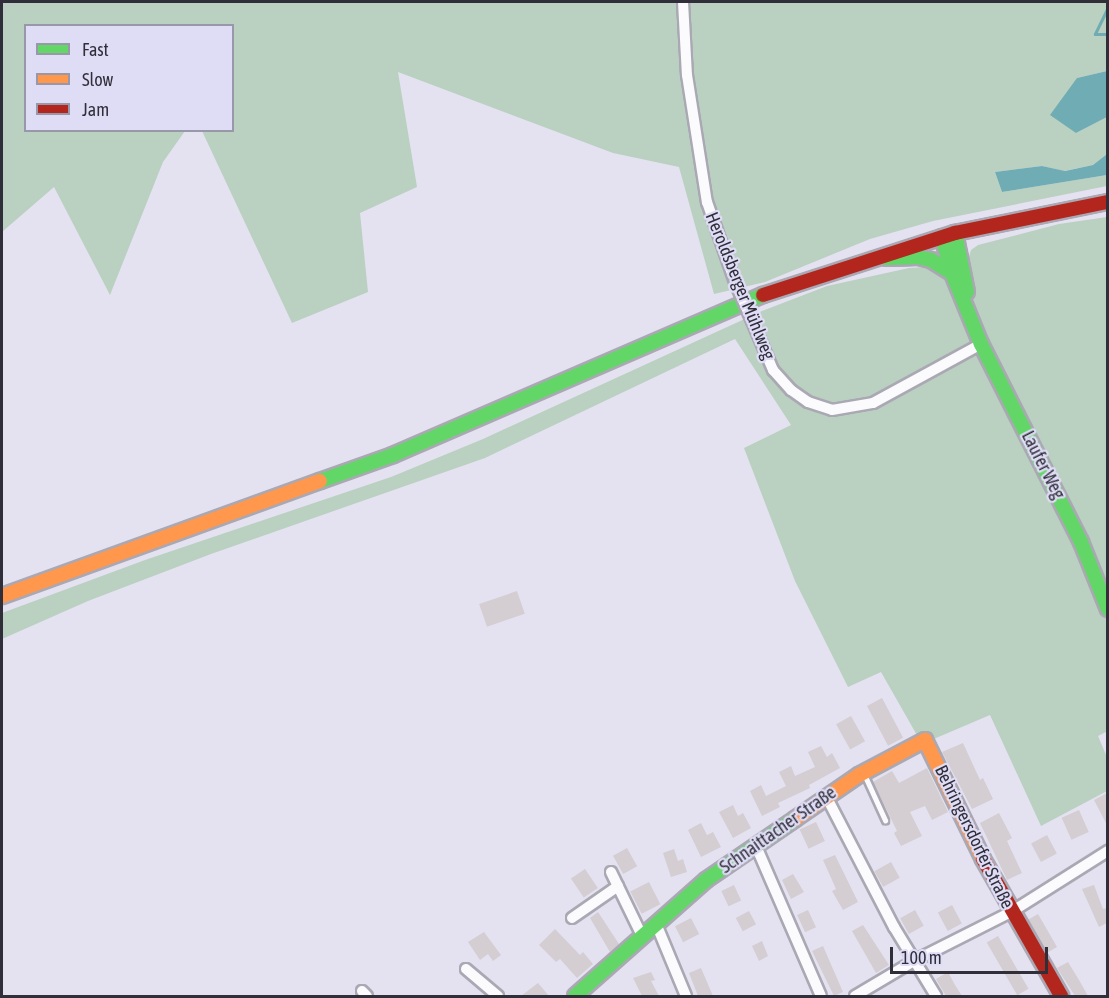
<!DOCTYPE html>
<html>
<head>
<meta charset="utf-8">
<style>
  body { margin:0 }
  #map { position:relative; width:1109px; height:998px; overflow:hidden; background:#e4e2f0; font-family:"Asap Condensed",sans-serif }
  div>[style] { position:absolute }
  .green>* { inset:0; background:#bad0c1 }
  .water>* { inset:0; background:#6facb4 }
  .stream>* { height:3px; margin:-1.5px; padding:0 1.5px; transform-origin:1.5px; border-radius:1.5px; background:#6facb4 }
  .building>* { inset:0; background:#d4cdd2; transform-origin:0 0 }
  .roads { filter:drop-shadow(2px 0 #aaa8b3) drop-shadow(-2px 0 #aaa8b3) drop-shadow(0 2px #aaa8b3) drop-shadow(0 -2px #aaa8b3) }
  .lane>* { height:5px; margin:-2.5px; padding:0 2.5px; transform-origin:2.5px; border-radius:2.5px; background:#fbfbfd }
  .street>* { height:10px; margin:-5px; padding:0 5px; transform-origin:5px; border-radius:5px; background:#fbfbfd }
  .fast>* { height:14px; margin:-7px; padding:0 7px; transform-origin:7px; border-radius:7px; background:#63d668 }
  .slow>* { height:14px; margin:-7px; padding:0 7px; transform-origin:7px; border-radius:7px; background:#ff974d }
  .jam>* { height:14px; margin:-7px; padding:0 7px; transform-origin:7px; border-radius:7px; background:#b3261e }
  .bridges { filter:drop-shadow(2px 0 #aaa8b3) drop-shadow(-2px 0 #aaa8b3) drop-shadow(0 2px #aaa8b3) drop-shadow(0 -2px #aaa8b3) }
  .street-bridge>* { height:10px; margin:-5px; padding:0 5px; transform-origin:5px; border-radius:5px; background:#fbfbfd }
  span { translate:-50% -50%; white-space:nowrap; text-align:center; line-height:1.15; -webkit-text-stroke:4.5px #dfdcf6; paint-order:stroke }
  .street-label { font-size:18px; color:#302f39 }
  .frame { position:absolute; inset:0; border:3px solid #302f39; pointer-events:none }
  .legend { position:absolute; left:24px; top:24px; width:210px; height:108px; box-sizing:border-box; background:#dfdcf6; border:2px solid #9997aa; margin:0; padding:8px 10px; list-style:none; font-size:18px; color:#302f39 }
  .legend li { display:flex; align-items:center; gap:12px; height:30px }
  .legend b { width:30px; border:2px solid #9997aa }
  .scale { position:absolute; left:890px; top:947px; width:158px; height:27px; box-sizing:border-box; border:3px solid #302f39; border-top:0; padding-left:8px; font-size:18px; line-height:21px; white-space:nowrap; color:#302f39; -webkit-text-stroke:4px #dfdcf6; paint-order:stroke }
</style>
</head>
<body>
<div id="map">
  <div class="green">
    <div style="clip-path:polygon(2px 2px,1107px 2px,1107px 71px,1077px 78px,1076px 133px,1107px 117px,1107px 154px,1093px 165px,1064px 171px,1042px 166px,995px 172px,1002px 192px,1107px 175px,1107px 186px,933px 221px,870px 239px,765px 282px,714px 294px,679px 167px,613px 153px,398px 72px,417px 187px,360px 213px,368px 292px,292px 323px,202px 131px,232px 130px,232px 26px,26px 26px,26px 130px,185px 131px,163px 162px,110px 295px,54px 187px,2px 232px)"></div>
    <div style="clip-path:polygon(1107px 217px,1108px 731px,1098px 736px,1107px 757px,1107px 791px,1041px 826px,990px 715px,922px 744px,881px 672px,848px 687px,795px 581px,744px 448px,791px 425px,735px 339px,485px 458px,211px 554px,88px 601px,2px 639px,2px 613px,145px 560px,391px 477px,483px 439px,762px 311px,827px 286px,909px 268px,924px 267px,938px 273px,947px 282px,968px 274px,967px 263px,971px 250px,978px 245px,1059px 224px)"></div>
  </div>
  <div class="water">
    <div style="clip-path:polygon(1107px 71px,1107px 117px,1076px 133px,1050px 115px,1077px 78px)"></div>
    <div style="clip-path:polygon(1107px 154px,1107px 175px,1002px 192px,995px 172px,1042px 166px,1065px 171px,1093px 165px)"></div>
  </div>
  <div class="stream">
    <div style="left:1108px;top:7px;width:30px;rotate:116deg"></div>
    <div style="left:1095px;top:34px;width:13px"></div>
  </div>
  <div class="building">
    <div style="left:517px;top:591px;width:24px;height:40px;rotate:71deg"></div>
    <div style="left:882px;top:698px;width:45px;height:17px;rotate:62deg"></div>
    <div style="left:851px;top:716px;width:29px;height:17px;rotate:61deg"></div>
    <div style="clip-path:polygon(963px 743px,980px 780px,983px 778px,993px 799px,972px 809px,942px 752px)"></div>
    <div style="clip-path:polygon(821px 746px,827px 757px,832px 753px,840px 768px,809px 785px,810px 788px,778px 803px,780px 807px,762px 816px,750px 791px,761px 785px,766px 796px,786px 786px,779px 772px,791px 766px,795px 776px,815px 767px,808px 752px)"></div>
    <div style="clip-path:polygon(927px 768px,948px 812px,932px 820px,925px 806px,910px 812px,922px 836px,901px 846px,894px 833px,897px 831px,873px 782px,892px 771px,899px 783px)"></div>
    <div style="clip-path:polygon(1107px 793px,1107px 825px,1094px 800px)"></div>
    <div style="clip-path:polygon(733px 805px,738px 816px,743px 813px,751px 828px,733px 838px,719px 812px)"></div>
    <div style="left:1079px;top:810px;width:24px;height:19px;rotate:66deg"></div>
    <div style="clip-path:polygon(999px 813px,1012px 838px,1007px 841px,1022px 873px,1007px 880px,980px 823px)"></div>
    <div style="left:816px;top:822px;width:21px;height:18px;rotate:65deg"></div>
    <div style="clip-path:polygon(701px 823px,707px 835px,713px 832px,721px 847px,701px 857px,688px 830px)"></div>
    <div style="left:1047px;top:835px;width:21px;height:18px;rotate:62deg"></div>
    <div style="left:627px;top:848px;width:21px;height:16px;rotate:61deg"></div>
    <div style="clip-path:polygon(674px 849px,678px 861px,683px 859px,687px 872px,671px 877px,663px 853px)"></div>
    <div style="clip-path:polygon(835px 855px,858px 902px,843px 910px,832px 891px,836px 889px,823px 860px)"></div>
    <div style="left:891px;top:862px;width:18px;height:19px;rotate:61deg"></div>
    <div style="left:585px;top:869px;width:23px;height:17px;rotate:56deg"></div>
    <div style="clip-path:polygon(793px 874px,804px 892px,791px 899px,782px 880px)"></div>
    <div style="left:649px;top:882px;width:25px;height:21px;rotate:63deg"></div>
    <div style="left:734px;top:885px;width:17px;height:14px;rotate:65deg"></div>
    <div style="clip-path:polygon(1094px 885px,1103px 909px,1107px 908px,1107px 923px,1099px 927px,1082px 889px)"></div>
    <div style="left:952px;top:905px;width:21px;height:16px;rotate:62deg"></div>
    <div style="left:808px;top:910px;width:19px;height:12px;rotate:65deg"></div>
    <div style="left:915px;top:910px;width:18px;height:17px;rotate:61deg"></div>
    <div style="left:749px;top:911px;width:15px;height:15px;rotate:62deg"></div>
    <div style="clip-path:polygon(598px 912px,619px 944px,610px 952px,590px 918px)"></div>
    <div style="left:1038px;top:914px;width:38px;height:12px;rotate:60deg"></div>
    <div style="left:691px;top:918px;width:18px;height:18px;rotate:63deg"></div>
    <div style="clip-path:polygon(863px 925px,889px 965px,876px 973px,852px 931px)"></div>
    <div style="clip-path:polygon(555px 929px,580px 955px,583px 952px,593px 964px,577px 978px,560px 959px,556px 962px,539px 945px)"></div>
    <div style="clip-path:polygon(484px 932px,501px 955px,493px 961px,488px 954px,480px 960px,468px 942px)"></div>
    <div style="left:998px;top:936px;width:61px;height:13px;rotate:60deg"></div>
    <div style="clip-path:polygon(762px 941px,768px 956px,759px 961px,752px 946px)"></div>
    <div style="clip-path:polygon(823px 946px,843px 992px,834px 996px,812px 951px)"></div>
    <div style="clip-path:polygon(1068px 962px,1079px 980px,1088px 996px,1075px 996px,1057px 968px)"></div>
    <div style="clip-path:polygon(701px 968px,713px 996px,698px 996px,689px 973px)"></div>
    <div style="clip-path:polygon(651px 972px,655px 980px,651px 981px,659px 996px,642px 996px,633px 978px)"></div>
    <div style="clip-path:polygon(948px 972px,955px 985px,962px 996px,946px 996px,936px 979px)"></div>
    <div style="clip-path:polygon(538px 983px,549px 996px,521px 996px)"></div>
  </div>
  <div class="roads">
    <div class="lane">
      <div style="left:864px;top:774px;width:51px;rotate:65.5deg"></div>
    </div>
    <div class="street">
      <div style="left:683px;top:2px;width:73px;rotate:86.9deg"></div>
      <div style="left:687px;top:75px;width:129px;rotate:81.1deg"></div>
      <div style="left:707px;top:202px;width:85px;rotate:70.7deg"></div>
      <div style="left:755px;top:328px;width:46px;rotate:66.8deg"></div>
      <div style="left:773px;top:370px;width:27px;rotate:48deg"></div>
      <div style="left:791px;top:390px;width:21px;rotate:35deg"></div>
      <div style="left:808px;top:402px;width:25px;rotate:18deg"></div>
      <div style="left:832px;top:410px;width:42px;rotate:-9.7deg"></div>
      <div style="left:873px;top:403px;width:123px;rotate:-28.6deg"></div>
      <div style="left:826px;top:796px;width:148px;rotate:62.6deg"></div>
      <div style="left:894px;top:927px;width:81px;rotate:58.7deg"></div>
      <div style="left:756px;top:846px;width:163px;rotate:66.6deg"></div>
      <div style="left:611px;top:872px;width:73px;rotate:64.1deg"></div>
      <div style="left:572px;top:918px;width:56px;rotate:-34.8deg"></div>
      <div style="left:657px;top:926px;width:76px;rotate:67.5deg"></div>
      <div style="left:466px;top:969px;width:42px;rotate:40.2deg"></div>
      <div style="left:362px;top:991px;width:7px;rotate:45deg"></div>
      <div style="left:855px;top:996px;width:69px;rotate:-30.7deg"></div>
      <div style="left:914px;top:961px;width:109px;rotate:-26.8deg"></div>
      <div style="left:1011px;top:912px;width:115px;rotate:-32.2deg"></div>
    </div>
    <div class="fast">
      <div style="left:955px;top:233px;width:60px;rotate:78.5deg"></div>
      <div style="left:942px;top:237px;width:37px;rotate:74deg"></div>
      <div style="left:952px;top:273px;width:77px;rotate:67.8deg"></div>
      <div style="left:981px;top:344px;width:222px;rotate:63.2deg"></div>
      <div style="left:1081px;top:542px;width:72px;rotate:68.1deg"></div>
      <div style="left:886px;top:258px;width:32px;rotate:-2deg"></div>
      <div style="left:918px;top:257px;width:13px;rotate:13deg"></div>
      <div style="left:931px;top:260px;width:25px;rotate:32deg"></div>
      <div style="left:320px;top:481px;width:77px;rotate:-19.6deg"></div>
      <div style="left:393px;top:455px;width:403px;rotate:-23.4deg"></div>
      <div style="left:575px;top:996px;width:175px;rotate:-41.5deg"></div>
      <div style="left:706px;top:880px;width:108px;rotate:-34.4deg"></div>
    </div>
    <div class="slow">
      <div style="left:2px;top:596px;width:338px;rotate:-19.9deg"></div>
      <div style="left:795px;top:819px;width:78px;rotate:-34.5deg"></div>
      <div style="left:859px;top:775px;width:75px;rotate:-27.9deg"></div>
      <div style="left:925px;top:740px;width:132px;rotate:64deg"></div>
    </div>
    <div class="jam">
      <div style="left:763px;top:295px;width:202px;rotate:-17.9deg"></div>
      <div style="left:955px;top:233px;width:156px;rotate:-11.5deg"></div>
      <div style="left:983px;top:859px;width:158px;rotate:60.3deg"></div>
    </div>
  </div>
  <div class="bridges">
    <div class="street-bridge">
      <div style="left:735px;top:282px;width:50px;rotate:66.5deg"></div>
    </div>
  </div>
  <div class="street-label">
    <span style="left:740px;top:286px;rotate:68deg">Heroldsberger Mühlweg</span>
    <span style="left:1043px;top:465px;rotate:63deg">Laufer Weg</span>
    <span style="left:778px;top:830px;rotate:-35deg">Schnaittacher Straße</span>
    <span style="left:974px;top:837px;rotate:64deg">Behringersdorfer Straße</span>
  </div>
  <div class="frame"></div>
  <ul class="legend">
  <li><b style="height:8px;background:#63d668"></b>Fast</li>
  <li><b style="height:8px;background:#ff974d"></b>Slow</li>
  <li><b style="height:8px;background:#b3261e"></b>Jam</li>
  </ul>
  <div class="scale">100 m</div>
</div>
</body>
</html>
